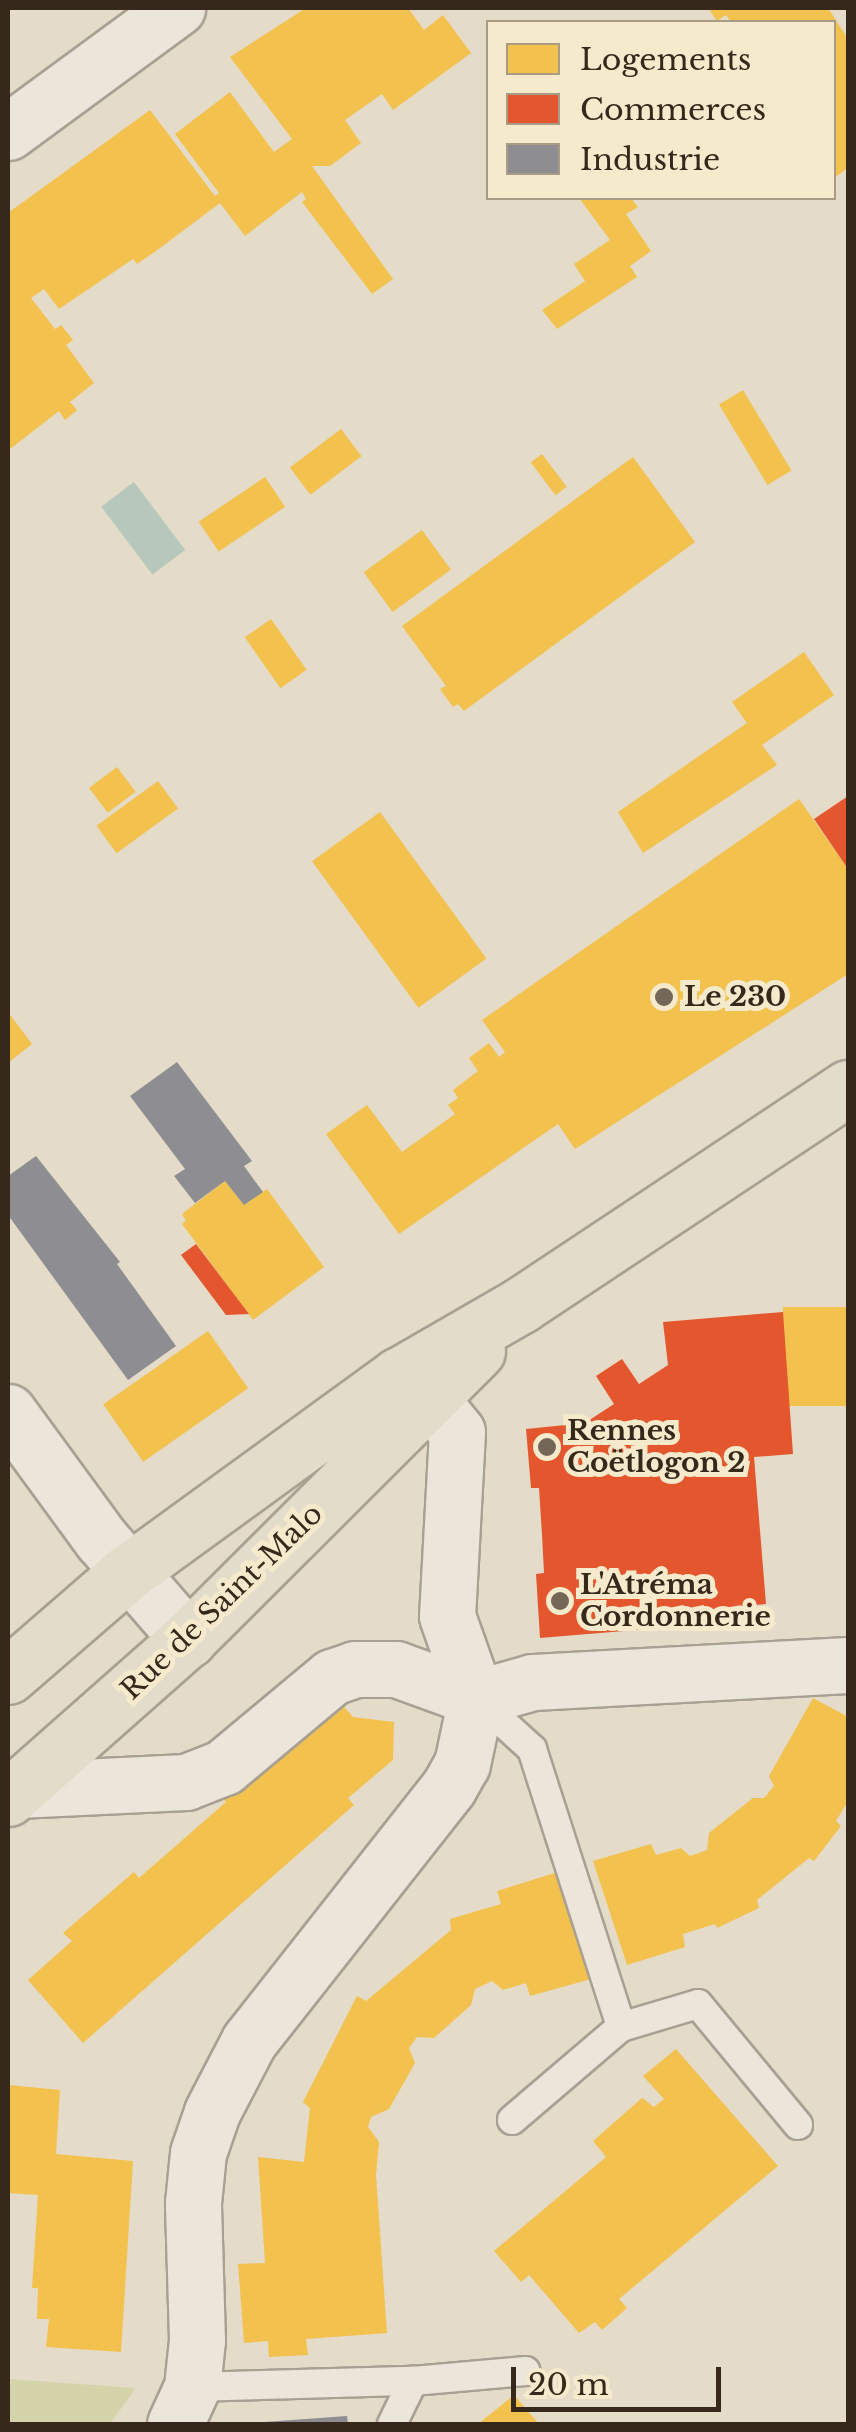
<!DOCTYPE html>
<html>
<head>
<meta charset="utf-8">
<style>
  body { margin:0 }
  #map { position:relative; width:856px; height:2432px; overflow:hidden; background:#e4dbc8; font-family:"Libre Baskerville",serif }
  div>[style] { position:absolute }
  .green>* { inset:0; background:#d4d3aa }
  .water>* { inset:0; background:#b5c8bb; transform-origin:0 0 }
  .homes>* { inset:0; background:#f2c14e; transform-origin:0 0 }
  .shops>* { inset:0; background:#e4572e }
  .industry>* { inset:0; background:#8d8d92 }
  .roads { filter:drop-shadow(2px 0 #a8a092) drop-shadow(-2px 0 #a8a092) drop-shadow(0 2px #a8a092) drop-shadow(0 -2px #a8a092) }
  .service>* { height:28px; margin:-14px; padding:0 14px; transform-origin:14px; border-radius:14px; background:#ebe5da }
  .minor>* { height:55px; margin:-27.5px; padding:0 27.5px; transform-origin:27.5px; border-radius:27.5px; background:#ebe5da }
  .primary>* { height:55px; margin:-27.5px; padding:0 27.5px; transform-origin:27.5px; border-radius:27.5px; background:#e3dccb }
  .dots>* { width:28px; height:28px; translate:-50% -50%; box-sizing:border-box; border:5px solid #f6eacd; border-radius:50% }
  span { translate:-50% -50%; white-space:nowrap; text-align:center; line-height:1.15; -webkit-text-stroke:10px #f6eacd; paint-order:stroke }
  .poi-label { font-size:28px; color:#36281b; font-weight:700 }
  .left { translate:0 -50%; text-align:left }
  .street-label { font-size:28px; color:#36281b }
  .frame { position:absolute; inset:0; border:10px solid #36281b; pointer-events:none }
  .legend { position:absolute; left:486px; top:20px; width:350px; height:180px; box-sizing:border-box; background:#f6eacd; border:2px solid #a99c86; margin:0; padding:12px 18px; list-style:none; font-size:30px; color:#36281b }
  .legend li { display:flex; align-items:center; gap:20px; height:50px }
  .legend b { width:50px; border:2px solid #a99c86 }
  .scale { position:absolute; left:511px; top:2367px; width:210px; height:45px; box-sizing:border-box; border:5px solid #36281b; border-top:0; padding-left:12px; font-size:30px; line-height:35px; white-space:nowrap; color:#36281b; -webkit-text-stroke:8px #f6eacd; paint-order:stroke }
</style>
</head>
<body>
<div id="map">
  <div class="green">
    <div style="clip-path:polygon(8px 2379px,136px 2388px,110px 2424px,8px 2424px)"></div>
  </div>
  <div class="water">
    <div style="left:134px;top:482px;width:85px;height:41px;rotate:53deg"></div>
  </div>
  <div class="homes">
    <div style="clip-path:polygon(306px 8px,408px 8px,424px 30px,443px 15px,471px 53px,393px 110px,382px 94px,345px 120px,361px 143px,330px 166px,312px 166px,393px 279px,372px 294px,302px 202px,306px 199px,302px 192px,245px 236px,220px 203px,156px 251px,137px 264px,133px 259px,59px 309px,44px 289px,31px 298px,55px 329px,61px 325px,73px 340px,66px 345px,94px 383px,70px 402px,77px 410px,65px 420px,59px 411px,10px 449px,8px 213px,150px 110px,215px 196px,219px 193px,175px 134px,230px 92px,274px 152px,292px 139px,230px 57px)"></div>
    <div style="clip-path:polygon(715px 8px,828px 8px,848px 39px,848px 168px,834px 178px,834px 22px,731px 22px,726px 15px,717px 21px,710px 11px)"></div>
    <div style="clip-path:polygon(579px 198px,631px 198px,638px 207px,626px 214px,651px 251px,630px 266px,637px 277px,557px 329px,542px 310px,585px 281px,574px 264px,610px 240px)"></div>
    <div style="left:743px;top:390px;width:94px;height:28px;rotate:59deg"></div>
    <div style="left:341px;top:429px;width:34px;height:64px;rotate:53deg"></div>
    <div style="left:542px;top:454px;width:41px;height:14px;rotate:53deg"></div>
    <div style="clip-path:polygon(633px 457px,695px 542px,464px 711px,458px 704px,453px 707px,440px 689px,446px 686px,402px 626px)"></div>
    <div style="left:265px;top:477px;width:36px;height:80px;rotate:56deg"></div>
    <div style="left:422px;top:530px;width:49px;height:72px;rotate:54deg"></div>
    <div style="left:271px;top:619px;width:62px;height:32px;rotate:55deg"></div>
    <div style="clip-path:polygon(804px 652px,834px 695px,762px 745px,777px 765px,643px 853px,618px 812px,747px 723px,732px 702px)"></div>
    <div style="left:117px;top:767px;width:31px;height:35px;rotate:53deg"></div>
    <div style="left:158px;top:781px;width:34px;height:76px;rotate:54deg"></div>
    <div style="clip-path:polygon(799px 799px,848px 869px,848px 974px,575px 1149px,558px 1124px,399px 1234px,326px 1134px,367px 1105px,402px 1152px,455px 1114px,448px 1105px,458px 1098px,453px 1090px,478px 1071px,469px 1058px,489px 1043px,499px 1057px,505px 1052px,482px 1020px)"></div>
    <div style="left:380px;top:812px;width:181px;height:84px;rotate:54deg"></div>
    <div style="clip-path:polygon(8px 1012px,32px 1044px,8px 1063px)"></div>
    <div style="clip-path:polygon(225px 1181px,244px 1205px,267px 1189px,324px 1267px,253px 1320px,182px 1224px,186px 1221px,182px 1214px)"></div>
    <div style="left:848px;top:1307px;width:99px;height:65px;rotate:90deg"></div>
    <div style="left:208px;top:1331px;width:70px;height:128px;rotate:55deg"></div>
    <div style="clip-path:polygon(813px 1698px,848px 1717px,848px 1801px,836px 1821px,841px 1826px,814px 1861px,809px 1858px,757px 1900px,759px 1908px,717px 1928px,715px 1924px,683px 1934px,685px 1947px,627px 1965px,593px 1861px,651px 1844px,656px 1855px,681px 1848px,690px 1856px,707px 1850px,709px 1833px,753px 1798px,764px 1798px,774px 1786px,769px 1776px)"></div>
    <div style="clip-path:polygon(339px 1701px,353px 1717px,394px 1722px,393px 1760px,348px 1798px,354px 1805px,83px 2043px,28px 1980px,72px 1941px,63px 1933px,134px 1872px,139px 1878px,226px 1802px,220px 1795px)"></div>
    <div style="clip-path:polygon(558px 1872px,591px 1979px,530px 1996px,526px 1983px,503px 1990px,492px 1981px,475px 1989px,471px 2005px,434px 2038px,417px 2037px,409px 2048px,415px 2063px,389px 2109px,371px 2117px,368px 2127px,379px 2142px,376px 2175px,387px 2333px,306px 2339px,308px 2355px,269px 2357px,268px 2341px,244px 2343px,238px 2264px,265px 2263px,258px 2157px,304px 2162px,310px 2108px,303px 2102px,357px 1996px,366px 2001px,451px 1930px,450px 1919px,501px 1904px,497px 1891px)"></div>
    <div style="clip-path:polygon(676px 2049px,778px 2166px,619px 2299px,627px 2308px,602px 2330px,595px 2322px,579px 2333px,529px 2275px,521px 2282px,494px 2251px,606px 2157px,593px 2141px,642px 2098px,654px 2107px,664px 2099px,643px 2076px)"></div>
    <div style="clip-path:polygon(8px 2085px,60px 2090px,56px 2154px,133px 2161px,121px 2352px,46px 2347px,49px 2319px,37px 2319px,38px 2288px,32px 2288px,38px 2195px,8px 2193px)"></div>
    <div style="clip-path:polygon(514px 2395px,539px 2424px,478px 2424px)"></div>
  </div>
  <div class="shops">
    <div style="clip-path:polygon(848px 796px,848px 869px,814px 819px)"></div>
    <div style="clip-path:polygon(196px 1244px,249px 1314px,226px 1315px,181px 1255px)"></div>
    <div style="clip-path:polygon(783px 1312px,793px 1454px,754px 1457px,766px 1604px,647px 1615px,648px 1629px,540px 1638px,536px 1574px,544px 1573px,542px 1535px,539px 1488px,531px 1488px,526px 1429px,585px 1423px,614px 1404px,596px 1376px,622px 1359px,639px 1384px,668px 1365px,663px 1322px)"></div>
  </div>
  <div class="industry">
    <div style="clip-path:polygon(177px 1062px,252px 1161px,244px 1166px,263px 1192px,244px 1205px,225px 1181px,195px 1203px,174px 1176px,185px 1169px,130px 1096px)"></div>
    <div style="clip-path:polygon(36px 1156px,120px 1262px,117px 1264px,176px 1346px,128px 1380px,8px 1215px,8px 1176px)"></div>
    <div style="clip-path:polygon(347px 2416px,348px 2424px,264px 2424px,264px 2422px)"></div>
  </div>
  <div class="roads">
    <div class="service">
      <div style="left:476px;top:1698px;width:76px;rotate:42.3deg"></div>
      <div style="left:532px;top:1749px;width:292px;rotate:72.2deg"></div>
      <div style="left:512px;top:2120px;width:143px;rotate:-40.5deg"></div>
      <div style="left:621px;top:2027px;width:80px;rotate:-16.6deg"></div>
      <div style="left:698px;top:2004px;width:157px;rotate:50.4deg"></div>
      <div style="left:192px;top:2387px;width:221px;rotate:-1.6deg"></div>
      <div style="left:413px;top:2381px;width:113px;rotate:-5.1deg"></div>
      <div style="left:392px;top:2424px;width:48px;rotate:-64deg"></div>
    </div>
    <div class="minor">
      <div style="left:8px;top:132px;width:210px;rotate:-36.3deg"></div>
      <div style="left:398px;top:1376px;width:41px;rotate:36deg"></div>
      <div style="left:431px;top:1400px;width:41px;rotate:50.9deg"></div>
      <div style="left:457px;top:1432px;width:184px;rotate:93.1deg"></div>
      <div style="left:447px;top:1616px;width:87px;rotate:70.5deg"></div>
      <div style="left:8px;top:1412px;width:157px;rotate:53.8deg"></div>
      <div style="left:101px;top:1539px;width:133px;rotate:49deg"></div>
      <div style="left:17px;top:1790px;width:169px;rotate:-2.7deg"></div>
      <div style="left:186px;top:1782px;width:41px;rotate:-21.5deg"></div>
      <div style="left:224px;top:1767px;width:141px;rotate:-39.8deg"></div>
      <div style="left:332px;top:1677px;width:24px;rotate:-19deg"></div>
      <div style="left:355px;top:1669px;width:41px"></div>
      <div style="left:396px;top:1669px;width:85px;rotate:19.9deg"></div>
      <div style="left:476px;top:1698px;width:59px;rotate:-15.7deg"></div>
      <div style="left:533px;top:1682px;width:315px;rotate:-3.1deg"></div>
      <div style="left:175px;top:2424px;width:41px;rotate:-65.3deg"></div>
      <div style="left:192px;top:2387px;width:47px;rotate:-83.9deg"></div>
      <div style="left:197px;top:2340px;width:137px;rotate:-91.7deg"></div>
      <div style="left:193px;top:2203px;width:50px;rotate:-84.3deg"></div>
      <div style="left:198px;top:2153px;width:43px;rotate:-71.1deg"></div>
      <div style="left:212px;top:2112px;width:80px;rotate:-62.5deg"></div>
      <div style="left:249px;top:2041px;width:323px;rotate:-51.8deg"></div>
      <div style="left:449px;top:1787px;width:26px;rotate:-61deg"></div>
      <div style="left:462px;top:1764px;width:67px;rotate:-78deg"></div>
    </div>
    <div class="primary">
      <div style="left:8px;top:1676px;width:159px;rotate:-40.9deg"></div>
      <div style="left:128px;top:1572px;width:334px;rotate:-36deg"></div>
      <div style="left:398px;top:1376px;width:142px;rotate:-30deg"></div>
      <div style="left:521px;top:1305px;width:392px;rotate:-33.6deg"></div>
      <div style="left:8px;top:1798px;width:240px;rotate:-41.5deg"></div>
      <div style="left:188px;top:1639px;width:408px;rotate:-44.9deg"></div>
    </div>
  </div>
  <div class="dots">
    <div style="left:664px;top:997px;background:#736758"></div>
    <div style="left:547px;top:1447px;background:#736758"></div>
    <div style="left:560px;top:1601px;background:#736758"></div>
  </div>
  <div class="poi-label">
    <span class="left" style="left:684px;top:997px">Le 230</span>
    <span class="left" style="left:567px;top:1447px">Rennes<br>Coëtlogon 2</span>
    <span class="left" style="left:580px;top:1601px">L'Atréma<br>Cordonnerie</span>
  </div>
  <div class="street-label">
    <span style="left:222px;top:1602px;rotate:-44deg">Rue de Saint-Malo</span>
  </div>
  <div class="frame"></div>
  <ul class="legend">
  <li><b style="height:28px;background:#f2c14e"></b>Logements</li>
  <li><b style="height:28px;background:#e4572e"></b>Commerces</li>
  <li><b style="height:28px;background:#8d8d92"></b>Industrie</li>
  </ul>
  <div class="scale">20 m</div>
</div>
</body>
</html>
